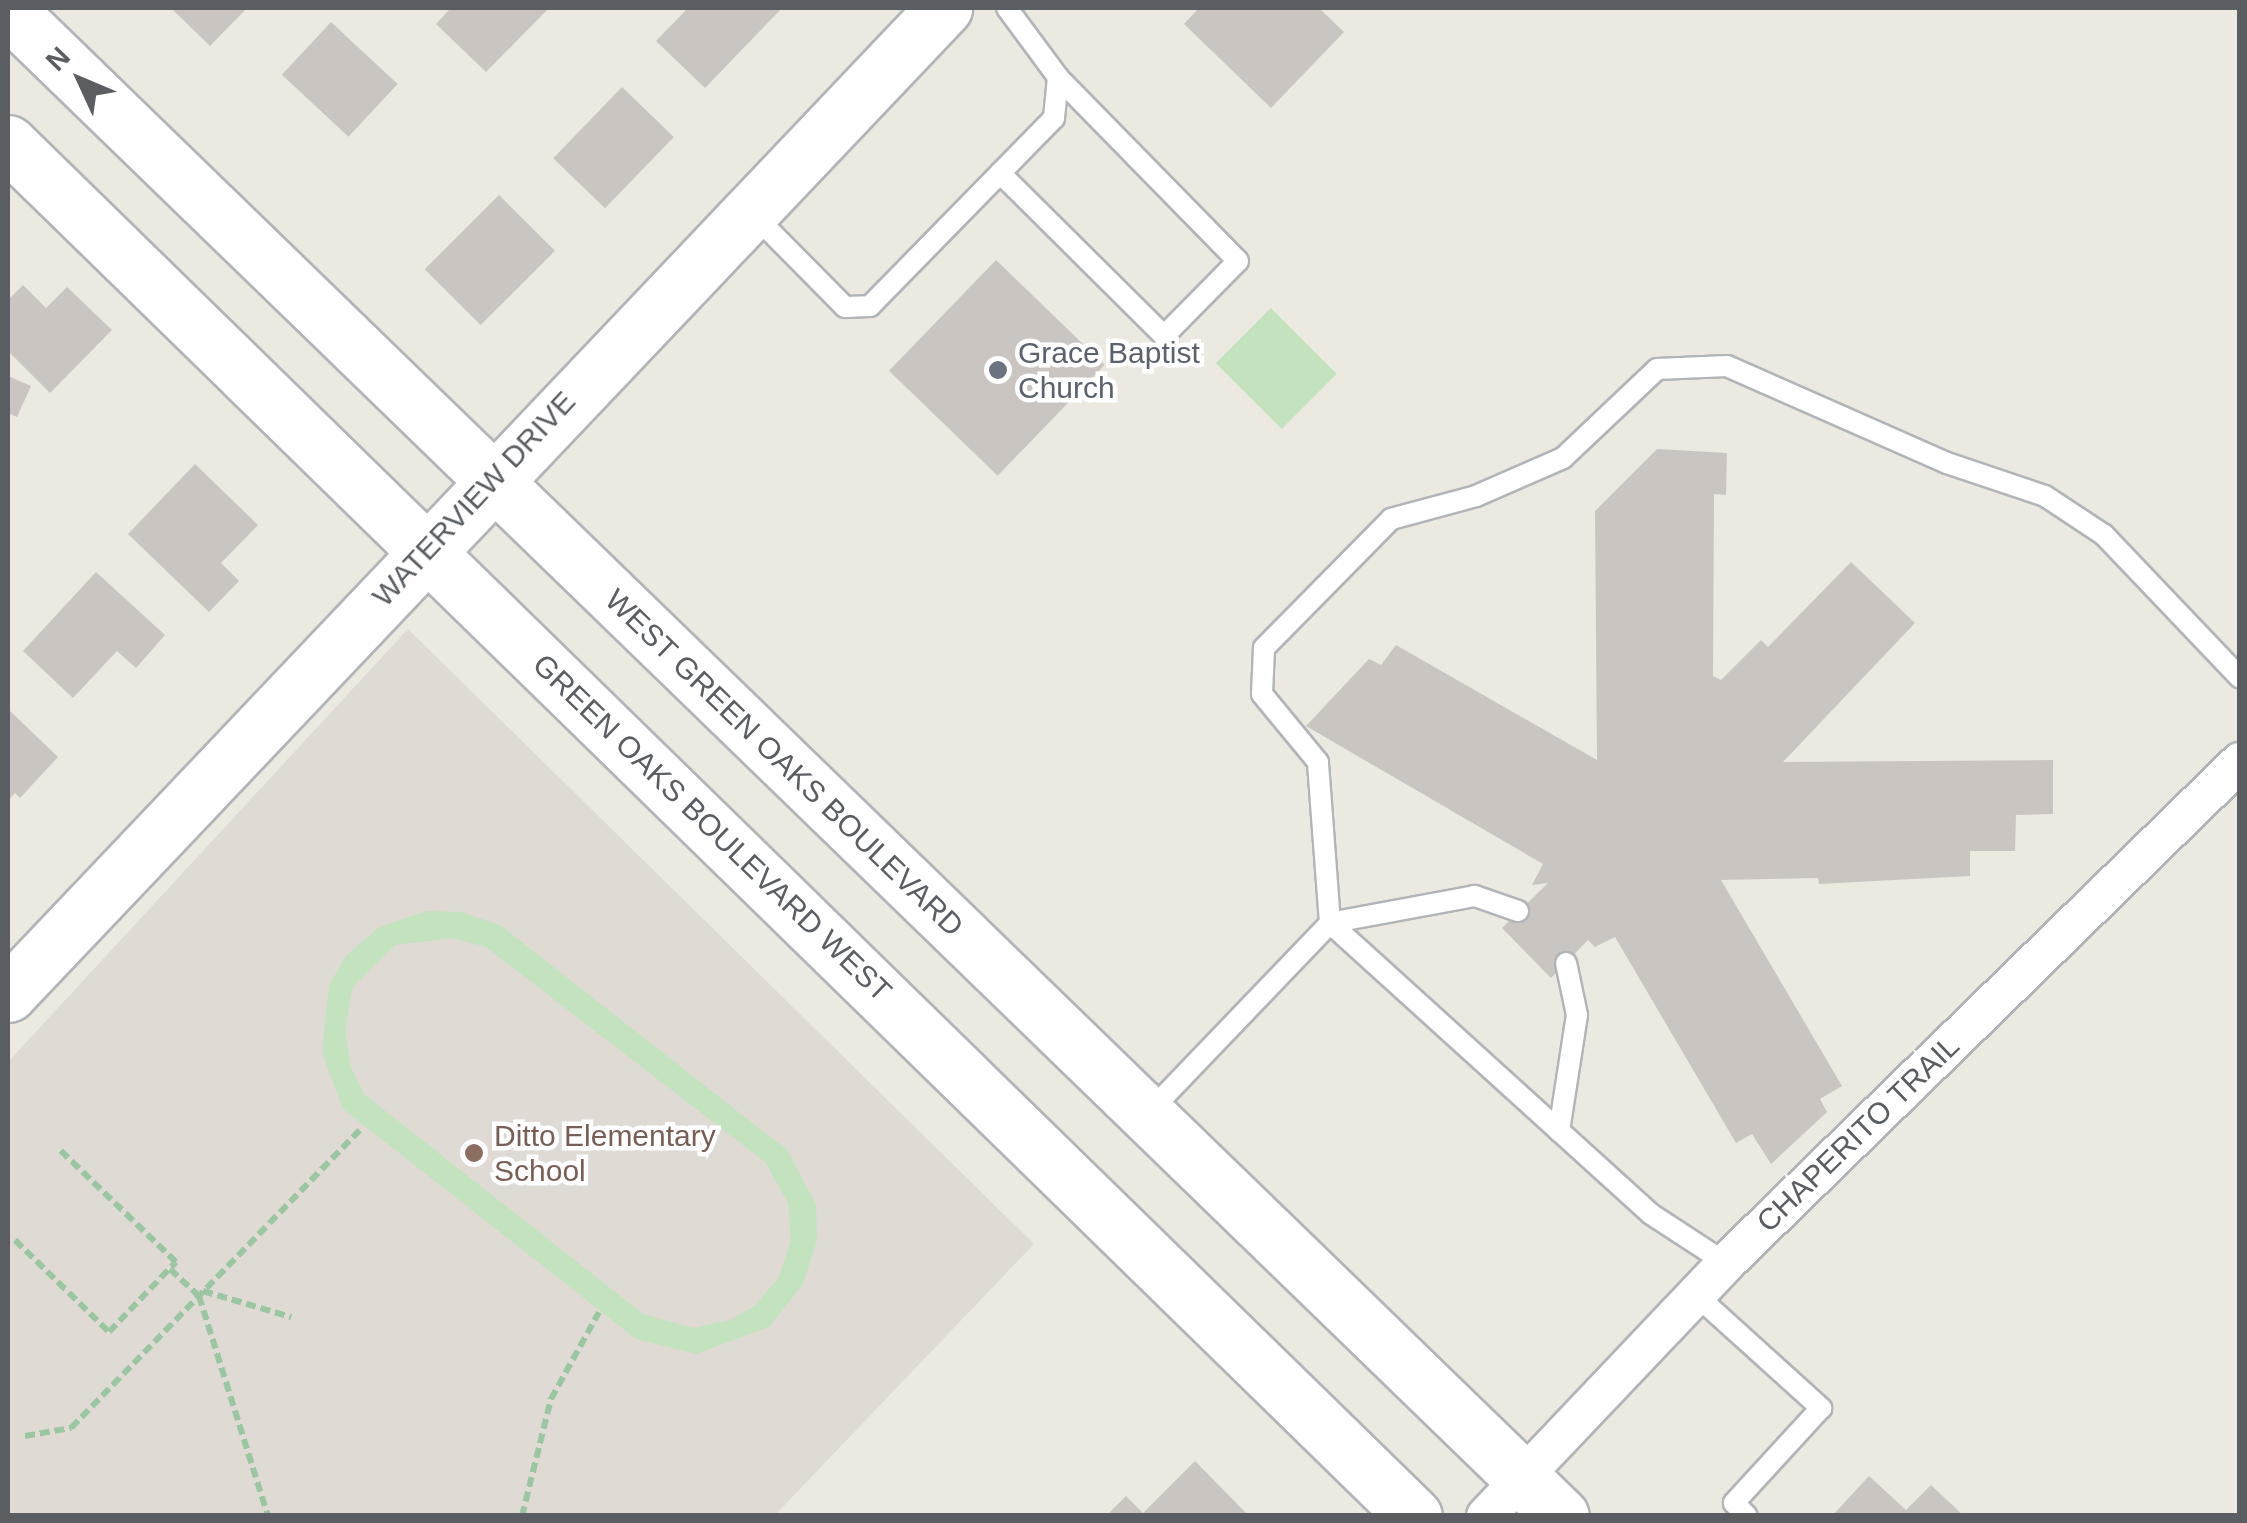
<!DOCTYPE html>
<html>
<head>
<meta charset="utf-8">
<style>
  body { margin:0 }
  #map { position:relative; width:2247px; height:1523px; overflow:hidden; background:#ece9e1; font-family:Arial,sans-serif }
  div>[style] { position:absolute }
  .education>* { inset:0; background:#dfdad3 }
  .green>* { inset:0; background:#c3e3bf; transform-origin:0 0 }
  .building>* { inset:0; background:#cac5c1; transform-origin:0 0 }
  .path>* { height:6px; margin-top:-3px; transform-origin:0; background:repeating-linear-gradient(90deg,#9ac6a1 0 10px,transparent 0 15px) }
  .roads { filter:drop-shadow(2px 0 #b2b5b8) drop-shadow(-2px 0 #b2b5b8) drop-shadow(0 2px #b2b5b8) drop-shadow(0 -2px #b2b5b8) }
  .lane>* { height:20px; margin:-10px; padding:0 10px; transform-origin:10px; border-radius:10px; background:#fff }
  .street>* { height:38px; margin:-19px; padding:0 19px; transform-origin:19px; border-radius:19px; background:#fff }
  .secondary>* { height:55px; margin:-27.5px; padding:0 27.5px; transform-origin:27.5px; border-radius:27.5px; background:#fff }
  .dots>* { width:28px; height:28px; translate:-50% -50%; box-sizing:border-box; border:5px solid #fff; border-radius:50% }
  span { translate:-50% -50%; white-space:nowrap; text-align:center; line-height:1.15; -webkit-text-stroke:9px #fff; paint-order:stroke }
  .worship-label { font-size:30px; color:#5b616d }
  .left { translate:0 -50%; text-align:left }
  .street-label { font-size:30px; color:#5a5e62 }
  .education-label { font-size:30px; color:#785e54 }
  .frame { position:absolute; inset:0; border:10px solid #5a5e62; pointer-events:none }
  .north { position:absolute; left:30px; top:30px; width:100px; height:100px; -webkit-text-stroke:8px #fff; paint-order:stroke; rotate:314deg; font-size:28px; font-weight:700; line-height:40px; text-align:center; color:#5a5e62 }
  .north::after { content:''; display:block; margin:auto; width:35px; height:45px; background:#5a5e62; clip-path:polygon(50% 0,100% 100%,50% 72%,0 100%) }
</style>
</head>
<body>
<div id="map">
  <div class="education">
    <div style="clip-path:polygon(408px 629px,1034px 1244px,775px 1515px,8px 1515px,8px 1062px)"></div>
  </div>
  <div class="green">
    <div style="left:1271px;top:308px;width:93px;height:78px;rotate:45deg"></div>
    <div style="clip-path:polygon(evenodd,427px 911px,461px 912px,500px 925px,787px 1150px,816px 1204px,817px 1240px,803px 1284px,769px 1327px,696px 1354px,636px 1339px,343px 1109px,322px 1052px,329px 985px,346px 956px,379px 927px,427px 911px,452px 938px,486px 947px,765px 1162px,788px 1203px,791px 1240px,779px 1277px,754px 1306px,730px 1320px,693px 1328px,643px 1314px,364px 1094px,351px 1067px,345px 1030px,353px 987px,395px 945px,452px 938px)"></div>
  </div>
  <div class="building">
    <div style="clip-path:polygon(171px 8px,247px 8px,210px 46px)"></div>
    <div style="clip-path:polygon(451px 8px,549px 8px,486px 72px,436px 24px)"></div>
    <div style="clip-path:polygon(688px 8px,782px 8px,705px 88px,656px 41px)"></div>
    <div style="clip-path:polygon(1199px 8px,1319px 8px,1344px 32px,1271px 108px,1184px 24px)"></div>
    <div style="left:331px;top:22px;width:91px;height:72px;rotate:43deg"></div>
    <div style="left:622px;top:87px;width:72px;height:99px;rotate:44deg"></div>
    <div style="left:499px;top:195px;width:79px;height:105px;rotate:45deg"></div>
    <div style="left:996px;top:260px;width:151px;height:154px;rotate:44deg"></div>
    <div style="clip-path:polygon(23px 285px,46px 308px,67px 287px,112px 330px,50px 393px,8px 351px,8px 300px)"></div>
    <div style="clip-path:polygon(8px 376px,31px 386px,17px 417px,8px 413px)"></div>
    <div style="clip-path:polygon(1657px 449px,1727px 453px,1726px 495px,1714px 494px,1713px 676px,1721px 680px,1761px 640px,1768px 647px,1851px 562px,1915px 623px,1783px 762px,2053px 760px,2053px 814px,2016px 815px,2015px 851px,1970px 851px,1970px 876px,1819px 884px,1818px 878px,1721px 880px,1842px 1086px,1820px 1099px,1827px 1112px,1771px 1164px,1752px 1134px,1736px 1143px,1615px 937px,1595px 947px,1588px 940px,1551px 978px,1502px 928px,1548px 883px,1532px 885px,1543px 864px,1306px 726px,1369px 659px,1381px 665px,1396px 645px,1597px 760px,1595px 511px)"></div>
    <div style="clip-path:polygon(195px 464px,258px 525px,221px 563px,239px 581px,209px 612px,128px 534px)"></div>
    <div style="clip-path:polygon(96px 572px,165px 635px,136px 668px,117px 651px,73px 698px,23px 651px)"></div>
    <div style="clip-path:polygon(8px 709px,58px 757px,20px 798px,15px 793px,8px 801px)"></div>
    <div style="clip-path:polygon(1195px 1461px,1249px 1516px,1106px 1516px,1126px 1496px,1143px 1513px)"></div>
    <div style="clip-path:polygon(1869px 1476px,1906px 1510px,1931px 1485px,1964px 1516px,1832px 1516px)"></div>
  </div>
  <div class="path">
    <div style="left:15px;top:1240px;width:132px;rotate:44.4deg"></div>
    <div style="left:109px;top:1332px;width:97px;rotate:-46.3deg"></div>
    <div style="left:176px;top:1262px;width:163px;rotate:-136deg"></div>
    <div style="left:170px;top:1269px;width:40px;rotate:43deg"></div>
    <div style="left:199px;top:1296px;width:231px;rotate:72.6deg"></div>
    <div style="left:203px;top:1291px;width:92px;rotate:16.5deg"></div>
    <div style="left:25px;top:1436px;width:47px;rotate:-9.9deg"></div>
    <div style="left:71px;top:1428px;width:419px;rotate:-45.9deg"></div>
    <div style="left:522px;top:1516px;width:121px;rotate:-76.1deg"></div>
    <div style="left:551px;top:1399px;width:99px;rotate:-61.1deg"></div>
  </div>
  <div class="roads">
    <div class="lane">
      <div style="left:1000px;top:173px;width:231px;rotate:44.8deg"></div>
      <div style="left:1164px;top:336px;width:105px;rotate:-45.4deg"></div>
      <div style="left:1238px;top:261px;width:257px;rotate:-134.4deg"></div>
      <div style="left:751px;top:212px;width:134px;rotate:45.3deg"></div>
      <div style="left:845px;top:307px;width:25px;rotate:-2deg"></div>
      <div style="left:870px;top:306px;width:263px;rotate:-45.6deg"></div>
      <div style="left:1054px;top:118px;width:41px;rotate:-84.4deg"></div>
      <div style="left:1058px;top:77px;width:86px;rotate:-126.5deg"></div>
      <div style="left:1518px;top:911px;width:46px;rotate:-160.8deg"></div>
      <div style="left:1475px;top:896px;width:147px;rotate:169.5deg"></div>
      <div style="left:1330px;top:923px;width:161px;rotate:-94.3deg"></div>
      <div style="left:1318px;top:762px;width:88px;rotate:-129.5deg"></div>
      <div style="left:1262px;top:694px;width:46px;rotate:-87.5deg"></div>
      <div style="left:1264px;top:648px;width:181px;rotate:-45.4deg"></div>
      <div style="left:1391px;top:519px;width:88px;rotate:-15.1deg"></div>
      <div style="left:1476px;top:496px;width:95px;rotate:-23.6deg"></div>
      <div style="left:1563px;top:458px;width:129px;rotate:-43.4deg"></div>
      <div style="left:1657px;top:369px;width:70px;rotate:-2.5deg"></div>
      <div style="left:1727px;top:366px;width:240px;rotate:23.8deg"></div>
      <div style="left:1947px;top:463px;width:103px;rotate:18.6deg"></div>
      <div style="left:2045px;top:496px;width:71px;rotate:33.5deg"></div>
      <div style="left:2104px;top:535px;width:197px;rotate:46.4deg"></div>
      <div style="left:1149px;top:1112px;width:262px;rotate:-46.2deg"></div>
      <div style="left:1330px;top:923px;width:433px;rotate:42.2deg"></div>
      <div style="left:1651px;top:1214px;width:90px;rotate:33.2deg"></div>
      <div style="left:1559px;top:1131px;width:117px;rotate:-81.2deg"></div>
      <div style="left:1577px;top:1015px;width:53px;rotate:-101.9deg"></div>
      <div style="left:1696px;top:1295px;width:169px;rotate:42.1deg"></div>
      <div style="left:1821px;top:1408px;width:129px;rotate:132.5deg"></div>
      <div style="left:1734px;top:1503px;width:18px;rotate:45deg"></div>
    </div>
    <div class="street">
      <div style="left:1486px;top:1516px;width:349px;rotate:-46.5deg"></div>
      <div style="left:1726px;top:1263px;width:718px;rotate:-44.27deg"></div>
    </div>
    <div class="secondary">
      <div style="left:8px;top:10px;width:2163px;rotate:44.12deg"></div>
      <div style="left:8px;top:143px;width:1965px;rotate:44.32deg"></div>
      <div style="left:8px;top:994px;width:1360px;rotate:-46.49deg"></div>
    </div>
  </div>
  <div class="dots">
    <div style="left:998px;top:370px;background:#6b7280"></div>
    <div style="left:474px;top:1153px;background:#8d6e63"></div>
  </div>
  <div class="worship-label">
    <span class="left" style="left:1018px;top:370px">Grace Baptist<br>Church</span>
  </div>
  <div class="street-label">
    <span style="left:474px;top:499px;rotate:-47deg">WATERVIEW DRIVE</span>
    <span style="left:784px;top:763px;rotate:44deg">WEST GREEN OAKS BOULEVARD</span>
    <span style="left:712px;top:828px;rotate:44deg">GREEN OAKS BOULEVARD WEST</span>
    <span style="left:1858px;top:1134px;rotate:-44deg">CHAPERITO TRAIL</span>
  </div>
  <div class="education-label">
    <span class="left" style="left:494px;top:1153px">Ditto Elementary<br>School</span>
  </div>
  <div class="frame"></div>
  <div class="north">N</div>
</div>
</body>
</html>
